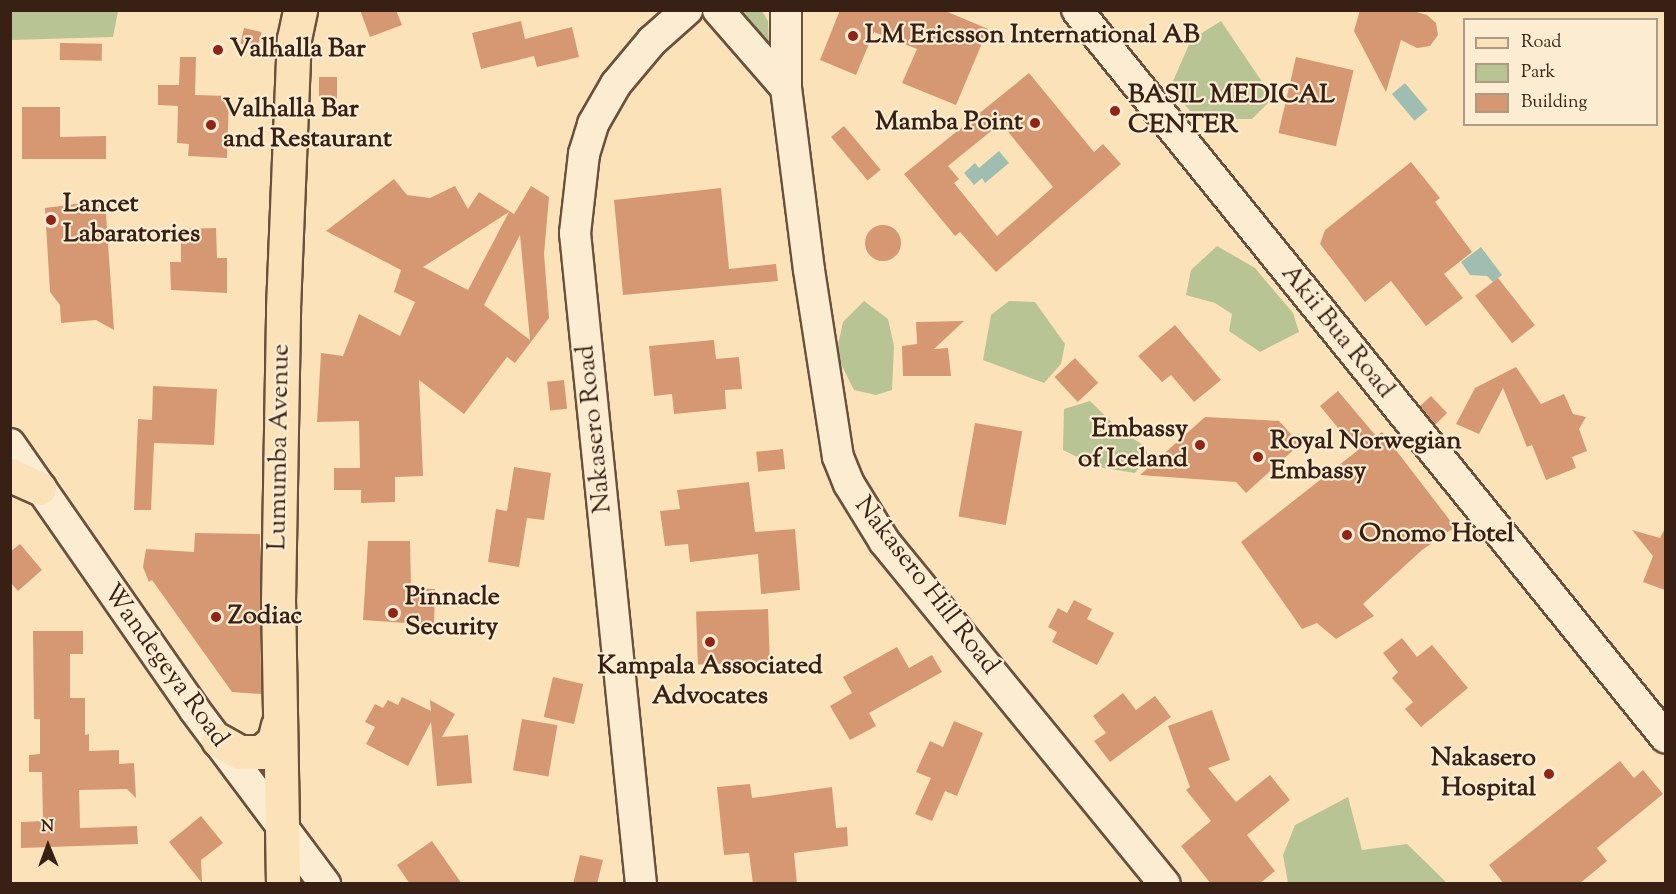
<!DOCTYPE html>
<html>
<head>
<meta charset="utf-8">
<style>
  body { margin:0 }
  #map { position:relative; width:1676px; height:894px; overflow:hidden; background:#fbe2b9; font-family:"Sorts Mill Goudy",serif }
  div>[style] { position:absolute }
  .green>* { inset:0; background:#b8c494 }
  .water>* { inset:0; background:#9fbdb1; transform-origin:0 0 }
  .building>* { inset:0; background:#d59873; transform-origin:0 0 }
  .round { border-radius:50% }
  .roads { filter:drop-shadow(2px 0 #69513d) drop-shadow(-2px 0 #69513d) drop-shadow(0 2px #69513d) drop-shadow(0 -2px #69513d) }
  .minor>* { height:30px; margin:-15px; padding:0 15px; transform-origin:15px; border-radius:15px; background:#fcecd2 }
  .major>* { height:33px; margin:-16.5px; padding:0 16.5px; transform-origin:16.5px; border-radius:16.5px; background:#fbe2b9 }
  .dots>* { width:16px; height:16px; translate:-50% -50%; box-sizing:border-box; border:3px solid #fcecd2; border-radius:50% }
  span { translate:-50% -50%; white-space:nowrap; text-align:center; line-height:1.15; -webkit-text-stroke:4.5px #fcecd2; paint-order:stroke }
  .poi-label { font-size:26px; color:#382114; font-weight:700 }
  .left { translate:0 -50%; text-align:left }
  .right { translate:-100% -50%; text-align:right }
  .street-label { font-size:26px; color:#382114 }
  .frame { position:absolute; inset:0; border:12px solid #382114; pointer-events:none }
  .legend { position:absolute; left:1463px; top:18px; width:195px; height:108px; box-sizing:border-box; background:#fcecd2; border:2px solid #ae9b86; margin:0; padding:8px 10px; list-style:none; font-size:18px; color:#382114 }
  .legend li { display:flex; align-items:center; gap:12px; height:30px }
  .legend b { width:30px; border:2px solid #ae9b86 }
  .north { position:absolute; left:18px; top:816px; width:60px; height:60px; -webkit-text-stroke:4px #fcecd2; paint-order:stroke; rotate:359deg; font-size:16px; font-weight:700; line-height:24px; text-align:center; color:#382114 }
  .north::after { content:''; display:block; margin:auto; width:21px; height:27px; background:#382114; clip-path:polygon(50% 0,100% 100%,50% 72%,0 100%) }
</style>
</head>
<body>
<div id="map">
  <div class="green">
    <div style="clip-path:polygon(10px 11px,11px 10px,118px 11px,113px 37px,11px 40px)"></div>
    <div style="clip-path:polygon(743px 11px,762px 11px,768px 21px,769px 49px,741px 23px)"></div>
    <div style="clip-path:polygon(1221px 21px,1273px 98px,1252px 119px,1197px 119px,1170px 88px,1191px 40px)"></div>
    <div style="clip-path:polygon(1217px 246px,1255px 268px,1293px 313px,1299px 332px,1260px 352px,1229px 331px,1232px 314px,1215px 303px,1186px 295px,1191px 270px)"></div>
    <div style="clip-path:polygon(864px 301px,888px 319px,894px 346px,892px 390px,876px 395px,854px 390px,836px 354px,843px 322px)"></div>
    <div style="clip-path:polygon(1009px 301px,1035px 302px,1065px 344px,1061px 364px,1044px 383px,983px 360px,991px 315px)"></div>
    <div style="clip-path:polygon(1090px 401px,1122px 432px,1145px 446px,1148px 456px,1135px 473px,1098px 467px,1063px 450px,1064px 409px)"></div>
    <div style="clip-path:polygon(1348px 797px,1362px 850px,1407px 844px,1447px 883px,1288px 883px,1283px 855px,1295px 825px)"></div>
  </div>
  <div class="water">
    <div style="left:1405px;top:83px;width:35px;height:17px;rotate:50deg"></div>
    <div style="clip-path:polygon(999px 151px,1009px 163px,985px 183px,982px 178px,974px 185px,964px 173px,975px 163px,979px 168px)"></div>
    <div style="clip-path:polygon(1481px 247px,1502px 275px,1493px 282px,1487px 276px,1470px 275px,1461px 262px)"></div>
  </div>
  <div class="building">
    <div style="clip-path:polygon(360px 10px,396px 10px,402px 25px,370px 37px)"></div>
    <div style="clip-path:polygon(840px 10px,943px 10px,988px 29px,956px 105px,902px 83px,917px 49px,874px 32px,856px 75px,820px 60px)"></div>
    <div style="clip-path:polygon(1360px 10px,1410px 10px,1427px 15px,1436px 23px,1438px 35px,1430px 46px,1417px 48px,1401px 40px,1386px 92px,1354px 31px)"></div>
    <div style="clip-path:polygon(521px 21px,525px 39px,572px 27px,579px 57px,537px 67px,534px 56px,481px 69px,472px 33px)"></div>
    <div style="left:244px;top:28px;width:18px;height:16px;rotate:13deg"></div>
    <div style="left:60px;top:43px;width:42px;height:17px;rotate:1deg"></div>
    <div style="clip-path:polygon(180px 57px,196px 57px,195px 95px,229px 96px,227px 158px,188px 156px,189px 144px,177px 143px,178px 106px,158px 105px,158px 85px,179px 85px)"></div>
    <div style="left:1296px;top:57px;width:59px;height:78px;rotate:13deg"></div>
    <div style="clip-path:polygon(evenodd,1029px 73px,1094px 152px,1103px 144px,1121px 164px,996px 272px,960px 232px,955px 236px,904px 174px,1029px 73px,1001px 123px,1053px 187px,997px 236px,954px 183px,959px 179px,948px 166px,1001px 123px)"></div>
    <div style="left:319px;top:77px;width:18px;height:23px"></div>
    <div style="clip-path:polygon(22px 107px,60px 107px,60px 137px,106px 136px,106px 159px,22px 159px)"></div>
    <div style="left:844px;top:126px;width:57px;height:17px;rotate:50deg"></div>
    <div style="clip-path:polygon(1411px 162px,1440px 198px,1435px 202px,1472px 252px,1444px 274px,1463px 298px,1426px 326px,1391px 281px,1365px 302px,1320px 244px,1325px 230px)"></div>
    <div style="clip-path:polygon(evenodd,394px 179px,407px 195px,430px 198px,455px 186px,468px 209px,479px 192px,514px 214px,531px 186px,549px 197px,544px 254px,549px 318px,515px 363px,507px 357px,464px 414px,419px 380px,423px 476px,395px 477px,395px 502px,361px 503px,361px 490px,334px 490px,334px 468px,360px 468px,359px 421px,317px 422px,321px 353px,343px 356px,359px 314px,400px 336px,415px 302px,394px 292px,401px 270px,326px 231px,394px 179px,509px 212px,468px 290px,423px 267px,509px 212px,394px 179px,520px 235px,530px 340px,484px 305px,520px 235px)"></div>
    <div style="clip-path:polygon(721px 188px,729px 269px,776px 264px,778px 281px,623px 295px,614px 200px)"></div>
    <div style="clip-path:polygon(105px 200px,114px 330px,96px 320px,61px 323px,60px 305px,50px 292px,45px 208px)"></div>
    <div class="round" style="left:865px;top:225px;width:36px;height:36px"></div>
    <div style="clip-path:polygon(216px 228px,217px 258px,227px 258px,227px 293px,171px 290px,170px 262px,181px 262px,181px 229px)"></div>
    <div style="left:1498px;top:278px;width:60px;height:29px;rotate:52deg"></div>
    <div style="clip-path:polygon(964px 321px,934px 349px,948px 348px,951px 376px,903px 376px,902px 346px,917px 344px,916px 322px)"></div>
    <div style="clip-path:polygon(1175px 325px,1221px 380px,1194px 402px,1171px 375px,1162px 382px,1138px 356px)"></div>
    <div style="clip-path:polygon(714px 340px,716px 359px,739px 357px,742px 389px,725px 390px,726px 409px,674px 414px,672px 394px,654px 396px,649px 346px)"></div>
    <div style="left:1075px;top:358px;width:34px;height:28px;rotate:47deg"></div>
    <div style="clip-path:polygon(1516px 367px,1541px 404px,1564px 394px,1573px 414px,1586px 417px,1579px 429px,1587px 451px,1572px 457px,1576px 468px,1546px 480px,1532px 445px,1527px 447px,1503px 388px,1479px 434px,1456px 424px,1475px 388px)"></div>
    <div style="left:564px;top:380px;width:29px;height:17px;rotate:84deg"></div>
    <div style="clip-path:polygon(153px 386px,217px 389px,214px 445px,154px 443px,151px 510px,134px 510px,138px 419px,152px 420px)"></div>
    <div style="clip-path:polygon(1338px 391px,1376px 436px,1382px 432px,1455px 527px,1422px 550px,1363px 604px,1374px 616px,1336px 639px,1317px 623px,1302px 629px,1241px 542px,1357px 451px,1320px 406px)"></div>
    <div style="clip-path:polygon(1431px 396px,1447px 413px,1435px 425px,1420px 406px)"></div>
    <div style="clip-path:polygon(1205px 417px,1279px 421px,1300px 444px,1246px 493px,1236px 482px,1140px 475px)"></div>
    <div style="left:975px;top:423px;width:48px;height:95px;rotate:10deg"></div>
    <div style="left:783px;top:449px;width:20px;height:27px;rotate:84deg"></div>
    <div style="clip-path:polygon(514px 467px,551px 473px,544px 520px,527px 518px,519px 567px,488px 562px,496px 509px,507px 511px)"></div>
    <div style="clip-path:polygon(749px 482px,755px 532px,795px 529px,800px 590px,761px 594px,758px 554px,690px 562px,688px 544px,665px 546px,660px 511px,680px 509px,677px 490px)"></div>
    <div style="clip-path:polygon(1665px 528px,1665px 590px,1643px 582px,1653px 556px,1632px 530px,1660px 538px)"></div>
    <div style="clip-path:polygon(195px 533px,260px 534px,261px 694px,232px 692px,152px 580px,149px 582px,143px 567px,146px 549px,194px 552px)"></div>
    <div style="clip-path:polygon(368px 541px,410px 541px,411px 588px,435px 589px,434px 625px,363px 620px)"></div>
    <div style="clip-path:polygon(20px 544px,42px 570px,18px 591px,10px 582px,10px 552px)"></div>
    <div style="clip-path:polygon(1074px 600px,1092px 609px,1087px 619px,1114px 633px,1097px 665px,1052px 642px,1057px 632px,1048px 627px,1058px 608px,1067px 613px)"></div>
    <div style="left:768px;top:609px;width:53px;height:72px;rotate:88deg"></div>
    <div style="clip-path:polygon(33px 631px,83px 631px,83px 654px,70px 654px,70px 698px,85px 698px,85px 735px,89px 734px,89px 751px,119px 750px,119px 764px,134px 763px,136px 798px,127px 789px,79px 790px,80px 828px,137px 826px,138px 844px,21px 848px,21px 822px,43px 821px,42px 772px,29px 772px,29px 755px,40px 754px,40px 719px,34px 719px)"></div>
    <div style="clip-path:polygon(1402px 638px,1417px 657px,1432px 645px,1468px 688px,1421px 727px,1405px 709px,1413px 702px,1392px 678px,1398px 672px,1383px 653px)"></div>
    <div style="clip-path:polygon(897px 647px,909px 668px,932px 655px,942px 672px,869px 713px,876px 726px,850px 740px,830px 706px,852px 693px,843px 677px)"></div>
    <div style="left:553px;top:677px;width:31px;height:41px;rotate:13deg"></div>
    <div style="clip-path:polygon(1123px 693px,1136px 710px,1155px 696px,1171px 717px,1110px 762px,1094px 741px,1106px 733px,1093px 716px)"></div>
    <div style="clip-path:polygon(402px 697px,431px 711px,430px 700px,455px 714px,442px 737px,468px 735px,472px 783px,437px 786px,431px 722px,408px 766px,366px 744px,375px 727px,365px 722px,375px 704px,383px 708px,388px 700px,398px 705px)"></div>
    <div style="clip-path:polygon(1212px 710px,1230px 760px,1208px 768px,1236px 802px,1270px 775px,1290px 800px,1247px 835px,1275px 871px,1259px 884px,1211px 884px,1181px 846px,1211px 821px,1186px 790px,1190px 787px,1168px 726px)"></div>
    <div style="left:522px;top:719px;width:36px;height:52px;rotate:10deg"></div>
    <div style="clip-path:polygon(954px 721px,983px 733px,957px 796px,945px 791px,932px 821px,915px 814px,931px 778px,916px 772px,930px 741px,943px 747px)"></div>
    <div style="clip-path:polygon(1620px 761px,1634px 778px,1643px 770px,1663px 794px,1597px 848px,1607px 861px,1579px 884px,1504px 884px,1489px 865px)"></div>
    <div style="clip-path:polygon(750px 784px,752px 798px,832px 787px,836px 828px,847px 827px,848px 846px,794px 853px,797px 884px,753px 884px,749px 853px,724px 855px,717px 787px)"></div>
    <div style="clip-path:polygon(201px 816px,223px 843px,201px 860px,202px 883px,169px 842px)"></div>
    <div style="clip-path:polygon(432px 841px,462px 884px,410px 884px,397px 865px)"></div>
    <div style="clip-path:polygon(580px 855px,603px 860px,597px 884px,573px 884px)"></div>
  </div>
  <div class="roads">
    <div class="minor">
      <div style="left:718px;top:10px;width:103px;rotate:48.9deg"></div>
      <div style="left:786px;top:10px;width:78px;rotate:90deg"></div>
      <div style="left:786px;top:88px;width:183px;rotate:82.8deg"></div>
      <div style="left:809px;top:270px;width:189px;rotate:81.2deg"></div>
      <div style="left:838px;top:457px;width:29px;rotate:68deg"></div>
      <div style="left:849px;top:484px;width:67px;rotate:58.4deg"></div>
      <div style="left:884px;top:541px;width:443px;rotate:50.7deg"></div>
      <div style="left:1077px;top:10px;width:936px;rotate:51.02deg"></div>
      <div style="left:10px;top:444px;width:323px;rotate:55.2deg"></div>
      <div style="left:194px;top:709px;width:219px;rotate:53.2deg"></div>
      <div style="left:641px;top:884px;width:654px;rotate:-95.79deg"></div>
      <div style="left:575px;top:233px;width:80px;rotate:-83.5deg"></div>
      <div style="left:584px;top:154px;width:31px;rotate:-73deg"></div>
      <div style="left:593px;top:124px;width:46px;rotate:-60.1deg"></div>
      <div style="left:616px;top:84px;width:56px;rotate:-50.1deg"></div>
      <div style="left:652px;top:41px;width:47px;rotate:-41.5deg"></div>
    </div>
    <div class="major">
      <div style="left:10px;top:475px;width:32px;rotate:24deg"></div>
      <div style="left:218px;top:740px;width:25px;rotate:29deg"></div>
      <div style="left:240px;top:752px;width:21px"></div>
      <div style="left:261px;top:752px;width:17px;rotate:-40deg"></div>
      <div style="left:274px;top:741px;width:16px;rotate:-76deg"></div>
      <div style="left:283px;top:884px;width:282px;rotate:-91deg"></div>
      <div style="left:278px;top:602px;width:294px;rotate:-89deg"></div>
      <div style="left:283px;top:308px;width:269px;rotate:-87.7deg"></div>
      <div style="left:294px;top:39px;width:30px;rotate:-78deg"></div>
    </div>
  </div>
  <div class="dots">
    <div style="left:853px;top:36px;background:#8f2418"></div>
    <div style="left:218px;top:50px;background:#8f2418"></div>
    <div style="left:1115px;top:111px;background:#8f2418"></div>
    <div style="left:1035px;top:123px;background:#8f2418"></div>
    <div style="left:211px;top:125px;background:#8f2418"></div>
    <div style="left:51px;top:220px;background:#8f2418"></div>
    <div style="left:1200px;top:445px;background:#8f2418"></div>
    <div style="left:1258px;top:457px;background:#8f2418"></div>
    <div style="left:1347px;top:535px;background:#8f2418"></div>
    <div style="left:393px;top:613px;background:#8f2418"></div>
    <div style="left:216px;top:617px;background:#8f2418"></div>
    <div style="left:710px;top:642px;background:#8f2418"></div>
    <div style="left:1549px;top:774px;background:#8f2418"></div>
  </div>
  <div class="poi-label">
    <span class="left" style="left:865px;top:36px">LM Ericsson International AB</span>
    <span class="left" style="left:230px;top:50px">Valhalla Bar</span>
    <span class="left" style="left:1128px;top:111px">BASIL MEDICAL<br>CENTER</span>
    <span class="left" style="left:223px;top:125px">Valhalla Bar<br>and Restaurant</span>
    <span class="right" style="left:1023px;top:123px">Mamba Point</span>
    <span class="left" style="left:63px;top:220px">Lancet<br>Labaratories</span>
    <span class="right" style="left:1188px;top:445px">Embassy<br>of Iceland</span>
    <span class="left" style="left:1270px;top:457px">Royal Norwegian<br>Embassy</span>
    <span class="left" style="left:1359px;top:535px">Onomo Hotel</span>
    <span class="left" style="left:405px;top:613px">Pinnacle<br>Security</span>
    <span class="left" style="left:228px;top:617px">Zodiac</span>
    <span style="left:710px;top:682px">Kampala Associated<br>Advocates</span>
    <span class="right" style="left:1536px;top:774px">Nakasero<br>Hospital</span>
  </div>
  <div class="street-label">
    <span style="left:1337px;top:332px;rotate:51deg">Akii Bua Road</span>
    <span style="left:595px;top:429px;rotate:-96deg">Nakasero Road</span>
    <span style="left:280px;top:447px;rotate:-89deg">Lumumba Avenue</span>
    <span style="left:926px;top:586px;rotate:52deg">Nakasero Hill Road</span>
    <span style="left:165px;top:666px;rotate:54deg">Wandegeya Road</span>
  </div>
  <div class="frame"></div>
  <ul class="legend">
  <li><b style="height:8px;background:#fbe2b9"></b>Road</li>
  <li><b style="height:16px;background:#b8c494"></b>Park</li>
  <li><b style="height:16px;background:#d59873"></b>Building</li>
  </ul>
  <div class="north">N</div>
</div>
</body>
</html>
